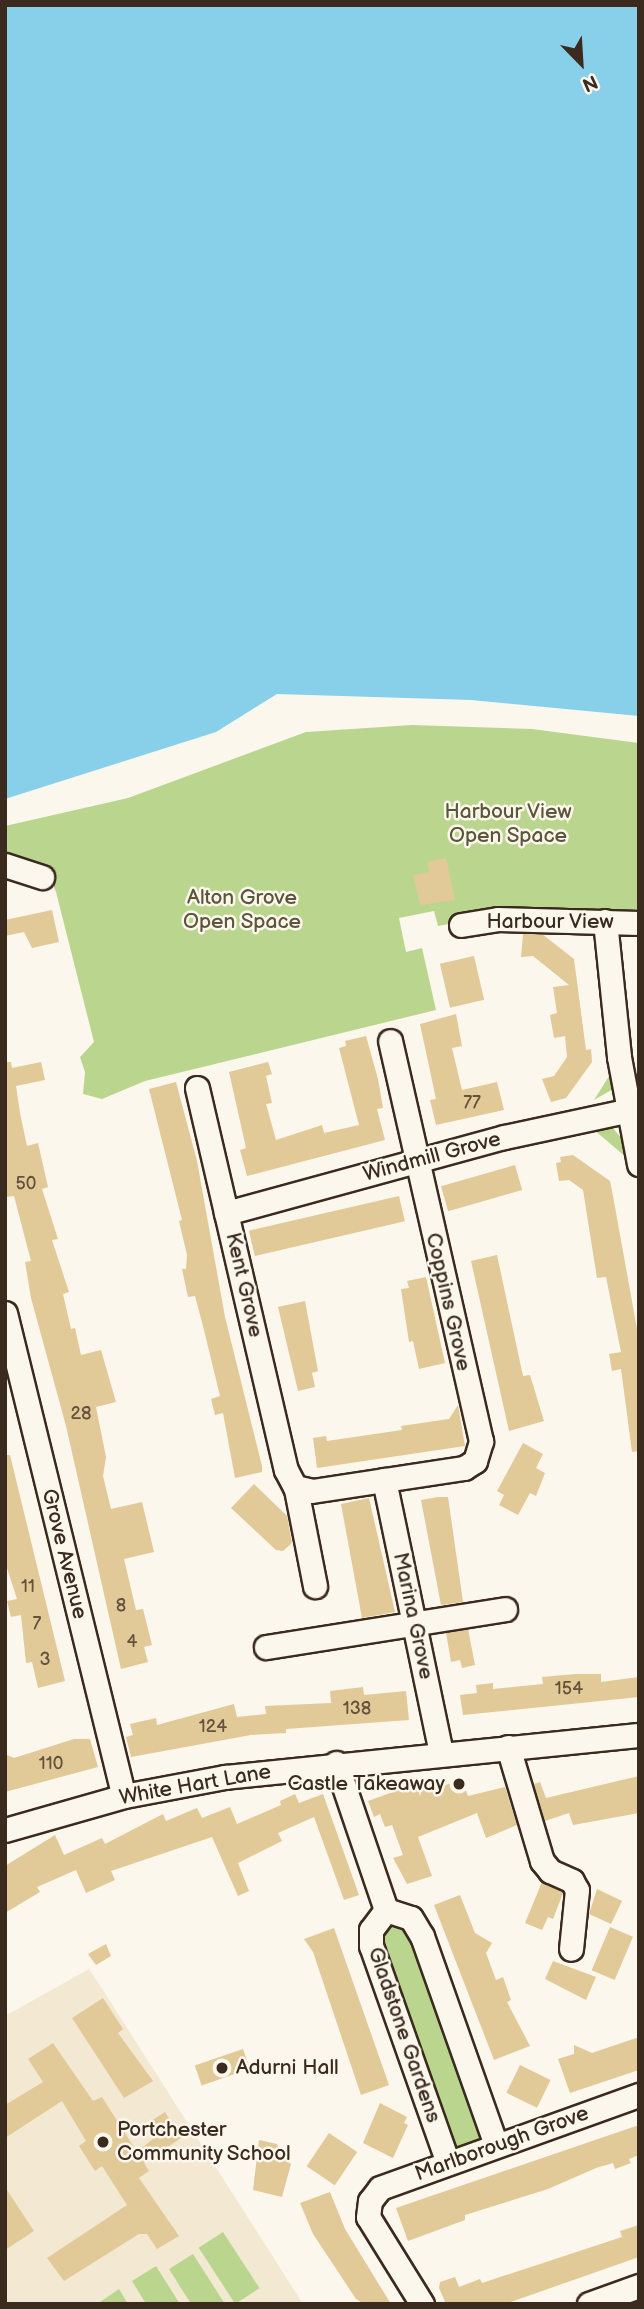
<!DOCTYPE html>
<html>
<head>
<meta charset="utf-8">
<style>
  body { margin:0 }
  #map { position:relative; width:644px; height:2309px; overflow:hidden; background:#fbf7ec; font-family:"Balsamiq Sans",sans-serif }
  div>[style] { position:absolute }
  .built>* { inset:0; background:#f3e9d3 }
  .green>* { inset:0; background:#bad68e; transform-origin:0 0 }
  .water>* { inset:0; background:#88cfe9 }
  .building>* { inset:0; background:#e1c998; transform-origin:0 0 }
  .roads { filter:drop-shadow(2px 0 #3b2a1e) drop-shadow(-2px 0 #3b2a1e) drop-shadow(0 2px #3b2a1e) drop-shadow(0 -2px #3b2a1e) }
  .minor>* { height:23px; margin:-11.5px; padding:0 11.5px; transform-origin:11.5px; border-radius:11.5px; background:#fbf7ec }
  .dots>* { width:19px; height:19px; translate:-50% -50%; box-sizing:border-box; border:4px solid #fbf7ec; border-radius:50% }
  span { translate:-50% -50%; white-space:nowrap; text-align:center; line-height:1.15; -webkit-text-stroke:5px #fbf7ec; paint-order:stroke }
  .number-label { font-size:18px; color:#64523c }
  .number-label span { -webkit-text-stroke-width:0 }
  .park-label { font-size:21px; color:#5b553a }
  .street-label { font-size:21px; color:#3b2a1e }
  .poi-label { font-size:21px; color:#3b2a1e }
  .right { translate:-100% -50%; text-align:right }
  .left { translate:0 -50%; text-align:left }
  .frame { position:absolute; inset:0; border:7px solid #3b2a1e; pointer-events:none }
  .north { position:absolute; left:546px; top:28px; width:70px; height:70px; -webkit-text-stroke:5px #fbf7ec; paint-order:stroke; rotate:156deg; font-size:19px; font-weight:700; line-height:28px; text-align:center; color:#3b2a1e }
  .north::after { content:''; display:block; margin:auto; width:24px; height:32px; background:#3b2a1e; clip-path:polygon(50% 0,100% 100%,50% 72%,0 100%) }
</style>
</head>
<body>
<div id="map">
  <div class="built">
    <div style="clip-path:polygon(89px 1969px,101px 1987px,303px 2304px,5px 2304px,5px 2016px)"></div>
  </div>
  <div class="green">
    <div style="clip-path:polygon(412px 725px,532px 729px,639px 743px,639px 923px,460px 922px,438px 926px,434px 911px,399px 918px,406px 952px,422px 948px,436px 1010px,145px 1081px,102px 1099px,83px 1094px,85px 1072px,80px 1057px,94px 1042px,56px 892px,48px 872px,5px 859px,5px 826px,128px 798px,306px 732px)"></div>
    <div style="clip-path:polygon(611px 1073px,613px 1089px,594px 1100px)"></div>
    <div style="clip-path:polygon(611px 1126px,624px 1141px,627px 1158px,593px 1129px)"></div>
    <div style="clip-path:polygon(383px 1921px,405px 1922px,484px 2127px,482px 2142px,458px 2152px,449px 2148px,377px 1932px)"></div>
    <div style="left:223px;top:2232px;width:67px;height:29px;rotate:57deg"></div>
    <div style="clip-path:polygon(193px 2254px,225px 2304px,191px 2304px,169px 2269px)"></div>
    <div style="clip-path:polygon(156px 2266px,180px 2304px,146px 2304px,132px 2281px)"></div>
    <div style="clip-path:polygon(119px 2289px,128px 2304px,97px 2304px)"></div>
  </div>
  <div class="water">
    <div style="clip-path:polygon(5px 5px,639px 5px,639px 716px,471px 700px,277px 694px,216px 732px,5px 799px)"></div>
  </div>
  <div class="building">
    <div style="clip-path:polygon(446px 858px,455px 900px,420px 905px,413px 875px,429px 872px,427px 862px)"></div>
    <div style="clip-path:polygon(52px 910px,59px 942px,32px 948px,24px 932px,5px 936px,5px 920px)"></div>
    <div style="clip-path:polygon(523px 934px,542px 934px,574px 959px,586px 1050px,591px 1049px,592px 1062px,566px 1098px,551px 1102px,542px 1079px,554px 1076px,567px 1057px,565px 1036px,554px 1038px,550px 1015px,557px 1013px,553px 987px,569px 985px,533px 956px,521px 957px)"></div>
    <div style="left:474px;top:956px;width:45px;height:35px;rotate:77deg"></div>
    <div style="clip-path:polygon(456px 1014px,462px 1046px,452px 1048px,462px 1090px,497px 1082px,504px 1110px,436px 1125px,430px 1100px,436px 1099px,420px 1024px)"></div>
    <div style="clip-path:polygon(366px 1036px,378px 1079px,383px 1108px,377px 1109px,385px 1140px,247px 1176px,240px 1150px,246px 1148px,229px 1072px,268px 1062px,272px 1074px,266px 1076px,272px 1103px,266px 1104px,276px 1140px,322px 1125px,324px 1133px,359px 1125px,339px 1048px,346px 1046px,345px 1041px)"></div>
    <div style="clip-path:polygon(5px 1062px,11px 1062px,12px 1068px,41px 1062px,45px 1080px,16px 1086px,20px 1113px,27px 1146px,38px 1143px,48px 1187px,42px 1189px,58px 1239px,52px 1240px,69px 1292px,63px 1294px,71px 1329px,75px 1328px,81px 1355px,101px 1350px,116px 1402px,96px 1407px,106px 1457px,103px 1476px,111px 1509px,142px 1502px,154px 1552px,124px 1559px,136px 1610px,143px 1609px,152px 1645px,144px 1647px,148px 1662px,121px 1669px,66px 1426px,31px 1298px,25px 1262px,31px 1261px,14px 1196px,7px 1197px,5px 1190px)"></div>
    <div style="clip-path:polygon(176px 1082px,197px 1161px,225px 1317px,262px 1466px,262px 1472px,235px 1478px,223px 1413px,215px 1415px,211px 1399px,220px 1396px,202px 1322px,195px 1296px,188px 1297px,182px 1269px,186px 1269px,187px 1255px,179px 1221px,182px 1220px,149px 1089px)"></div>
    <div style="clip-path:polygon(573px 1155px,610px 1181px,613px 1196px,639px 1340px,639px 1451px,632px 1452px,621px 1369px,612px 1371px,609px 1354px,621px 1352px,606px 1277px,597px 1278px,583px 1190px,569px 1180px,559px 1181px,556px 1163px,561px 1162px,560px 1157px)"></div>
    <div style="left:515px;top:1165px;width:26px;height:77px;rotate:74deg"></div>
    <div style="left:399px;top:1196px;width:26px;height:154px;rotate:77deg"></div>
    <div style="clip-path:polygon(497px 1255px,523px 1376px,530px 1375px,544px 1421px,509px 1431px,471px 1261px)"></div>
    <div style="clip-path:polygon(426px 1277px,445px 1363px,419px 1369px,413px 1341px,409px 1342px,401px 1289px,409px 1288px,407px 1281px)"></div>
    <div style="clip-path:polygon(305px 1301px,318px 1371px,312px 1373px,315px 1387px,298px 1391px,278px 1307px)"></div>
    <div style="clip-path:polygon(458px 1405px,465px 1446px,317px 1468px,313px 1438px,326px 1436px,327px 1441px,402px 1430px,401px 1426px,449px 1419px)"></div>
    <div style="clip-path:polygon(523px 1443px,543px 1454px,536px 1468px,545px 1473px,536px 1496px,530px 1493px,518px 1515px,499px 1505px,504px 1495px,497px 1491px)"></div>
    <div style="clip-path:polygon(5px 1455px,10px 1455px,65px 1681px,38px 1688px,32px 1662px,26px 1663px,21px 1615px,11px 1617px,7px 1601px,17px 1599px,5px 1562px)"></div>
    <div style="clip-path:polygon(254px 1484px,287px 1516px,292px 1543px,283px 1551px,276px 1550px,231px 1508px)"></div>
    <div style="clip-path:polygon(438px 1497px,448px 1497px,463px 1602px,441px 1605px,421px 1500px)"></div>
    <div style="clip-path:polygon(369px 1498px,395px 1612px,362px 1618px,341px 1504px)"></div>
    <div style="clip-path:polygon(468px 1629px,475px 1665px,462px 1668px,460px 1660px,451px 1662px,446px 1633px)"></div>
    <div style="clip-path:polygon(576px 1674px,601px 1674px,601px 1682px,639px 1677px,639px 1697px,463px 1715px,460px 1695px,477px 1693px,476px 1685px,493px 1683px,493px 1689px,543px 1684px,542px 1677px)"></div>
    <div style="clip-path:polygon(363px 1687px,364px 1695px,406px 1691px,409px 1720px,286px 1729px,286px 1733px,251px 1735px,131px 1757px,126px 1737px,133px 1735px,130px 1724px,156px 1718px,157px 1725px,234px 1704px,237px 1717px,266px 1714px,265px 1706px,331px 1703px,330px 1691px)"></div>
    <div style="clip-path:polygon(74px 1739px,90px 1739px,98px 1767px,5px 1792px,5px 1754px,14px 1758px)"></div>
    <div style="clip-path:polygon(639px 1776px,639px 1813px,573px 1825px,569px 1813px,545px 1821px,534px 1784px,540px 1782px,546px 1798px)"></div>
    <div style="clip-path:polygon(434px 1777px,437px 1788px,462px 1779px,468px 1796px,505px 1787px,517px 1825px,486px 1838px,477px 1813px,418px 1837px,432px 1876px,407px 1884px,393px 1858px,403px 1855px,392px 1825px,385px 1827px,380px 1814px,374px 1817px,368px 1801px)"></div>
    <div style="clip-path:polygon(295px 1794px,299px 1803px,323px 1794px,359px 1895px,344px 1900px,314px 1817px,278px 1833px,282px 1841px,238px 1863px,249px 1891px,238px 1896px,212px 1837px,111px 1871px,115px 1880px,86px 1893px,76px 1870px,37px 1887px,40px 1892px,5px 1913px,5px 1866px,55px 1835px,64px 1855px,102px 1838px,105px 1844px,163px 1814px,166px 1821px,197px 1808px,202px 1818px,230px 1807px,237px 1824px,281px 1805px,280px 1801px)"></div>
    <div style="clip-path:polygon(542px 1882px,563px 1893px,553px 1919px,548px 1917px,542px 1930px,525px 1923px)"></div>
    <div style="clip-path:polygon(597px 1889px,622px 1901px,611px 1924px,589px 1914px)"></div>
    <div style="clip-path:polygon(460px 1895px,475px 1933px,492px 1943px,486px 1953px,496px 1980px,503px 1977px,511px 2000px,507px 2002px,530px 2046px,494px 2060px,434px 1905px)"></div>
    <div style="left:610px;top:1927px;width:25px;height:47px;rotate:23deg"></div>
    <div style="clip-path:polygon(334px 1928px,389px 2085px,361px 2095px,313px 1952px,304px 1939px)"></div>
    <div style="clip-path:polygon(106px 1944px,111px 1956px,96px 1965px,88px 1954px)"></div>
    <div style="clip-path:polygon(553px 1961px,596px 1977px,586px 2000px,545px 1979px)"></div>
    <div style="clip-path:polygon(103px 1998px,123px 2029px,118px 2033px,153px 2081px,124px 2098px,72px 2018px)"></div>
    <div style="clip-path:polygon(639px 2037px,639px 2070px,570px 2093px,558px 2059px,574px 2054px,574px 2045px,592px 2053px)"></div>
    <div style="clip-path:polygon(53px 2043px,93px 2101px,102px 2097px,137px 2152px,159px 2134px,151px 2121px,165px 2112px,181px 2138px,144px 2163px,149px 2171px,139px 2178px,179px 2236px,157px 2249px,147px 2234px,139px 2234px,64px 2281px,47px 2258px,127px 2205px,102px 2166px,95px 2171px,79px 2146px,86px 2141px,62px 2101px,5px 2138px,5px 2105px,43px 2082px,28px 2059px)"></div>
    <div style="left:243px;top:2049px;width:21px;height:51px;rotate:71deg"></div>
    <div style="left:520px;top:2065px;width:34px;height:31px;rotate:26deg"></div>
    <div style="clip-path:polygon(380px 2103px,407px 2117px,404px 2123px,408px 2125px,393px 2158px,363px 2143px)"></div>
    <div style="clip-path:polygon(639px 2125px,639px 2155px,629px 2159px,631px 2163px,615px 2169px,613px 2163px,596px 2168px,548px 2189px,465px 2215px,465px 2220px,408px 2241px,396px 2208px)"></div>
    <div style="left:329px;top:2133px;width:34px;height:40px;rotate:34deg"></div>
    <div style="clip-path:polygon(259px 2140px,277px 2144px,283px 2152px,281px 2157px,291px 2164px,282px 2197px,253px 2190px)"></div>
    <div style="clip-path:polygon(5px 2187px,34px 2231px,5px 2250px)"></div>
    <div style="clip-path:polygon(330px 2192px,345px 2229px,391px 2304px,364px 2304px,356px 2299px,313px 2234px,300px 2203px)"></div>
    <div style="clip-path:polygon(639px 2225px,639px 2257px,505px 2304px,446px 2304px,439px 2288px,440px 2282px,455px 2277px,459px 2287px,480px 2279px,482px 2283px,622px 2237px,620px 2231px)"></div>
  </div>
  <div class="roads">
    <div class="minor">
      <div style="left:5px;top:865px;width:39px;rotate:18deg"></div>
      <div style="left:605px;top:921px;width:137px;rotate:84.1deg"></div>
      <div style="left:619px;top:1057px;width:109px;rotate:79.4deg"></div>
      <div style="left:461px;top:925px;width:37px;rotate:-9deg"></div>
      <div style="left:498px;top:919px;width:141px;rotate:1.6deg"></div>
      <div style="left:197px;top:1088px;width:392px;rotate:76.9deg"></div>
      <div style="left:286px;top:1470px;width:19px;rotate:62deg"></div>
      <div style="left:295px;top:1487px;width:17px;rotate:13deg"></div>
      <div style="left:312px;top:1491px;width:154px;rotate:-8.6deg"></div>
      <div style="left:464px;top:1468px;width:13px;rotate:-32deg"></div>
      <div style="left:475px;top:1461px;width:21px;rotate:-73deg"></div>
      <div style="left:481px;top:1441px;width:410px;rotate:-102.8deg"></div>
      <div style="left:226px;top:1213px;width:288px;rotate:-15.3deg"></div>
      <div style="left:504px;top:1137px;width:138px;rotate:-12.1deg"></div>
      <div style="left:5px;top:1313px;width:497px;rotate:76.2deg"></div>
      <div style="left:384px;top:1480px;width:279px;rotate:78.2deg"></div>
      <div style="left:296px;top:1489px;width:99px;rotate:78.9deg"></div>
      <div style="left:266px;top:1647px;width:242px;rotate:-9deg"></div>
      <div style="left:508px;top:1747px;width:119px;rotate:73.4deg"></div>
      <div style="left:542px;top:1861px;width:13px;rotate:51deg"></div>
      <div style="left:550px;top:1871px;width:24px;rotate:24deg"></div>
      <div style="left:572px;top:1881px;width:10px;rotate:61deg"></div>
      <div style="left:577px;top:1890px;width:59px;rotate:95.8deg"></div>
      <div style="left:336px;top:1763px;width:155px;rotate:71.2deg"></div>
      <div style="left:5px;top:1830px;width:124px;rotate:-15.9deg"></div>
      <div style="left:124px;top:1796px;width:103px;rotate:-10.7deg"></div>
      <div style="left:225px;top:1777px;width:416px;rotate:-5.8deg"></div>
      <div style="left:448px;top:2163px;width:230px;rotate:-109.5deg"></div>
      <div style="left:371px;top:1946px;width:16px;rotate:-90deg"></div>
      <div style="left:371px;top:1930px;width:25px;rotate:-53deg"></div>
      <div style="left:386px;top:1910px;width:26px;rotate:18deg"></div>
      <div style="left:411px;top:1918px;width:21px;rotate:59deg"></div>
      <div style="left:422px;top:1936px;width:222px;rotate:70.5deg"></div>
      <div style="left:422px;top:2304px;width:102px;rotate:-121.8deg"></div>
      <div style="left:368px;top:2217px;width:16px;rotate:-83deg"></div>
      <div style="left:370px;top:2201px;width:16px;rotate:-52deg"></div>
      <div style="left:380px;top:2188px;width:275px;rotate:-19.8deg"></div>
      <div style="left:589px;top:2304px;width:53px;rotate:-19.8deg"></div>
    </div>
  </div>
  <div class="dots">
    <div style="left:459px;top:1784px;background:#3b2a1e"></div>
    <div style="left:222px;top:2068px;background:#3b2a1e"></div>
    <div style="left:103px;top:2142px;background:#3b2a1e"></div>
  </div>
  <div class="number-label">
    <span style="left:472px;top:1103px">77</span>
    <span style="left:26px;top:1184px">50</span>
    <span style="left:81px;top:1414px">28</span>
    <span style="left:28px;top:1587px">11</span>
    <span style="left:121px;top:1606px">8</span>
    <span style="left:37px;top:1624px">7</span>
    <span style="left:132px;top:1642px">4</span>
    <span style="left:45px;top:1660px">3</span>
    <span style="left:569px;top:1689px">154</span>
    <span style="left:357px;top:1709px">138</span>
    <span style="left:213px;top:1727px">124</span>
    <span style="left:51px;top:1764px">110</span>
  </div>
  <div class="park-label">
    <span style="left:508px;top:824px">Harbour View<br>Open Space</span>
    <span style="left:242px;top:910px">Alton Grove<br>Open Space</span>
  </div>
  <div class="street-label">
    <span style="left:550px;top:922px">Harbour View</span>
    <span style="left:432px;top:1157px;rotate:-15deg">Windmill Grove</span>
    <span style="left:244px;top:1285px;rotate:77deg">Kent Grove</span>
    <span style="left:448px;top:1302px;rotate:77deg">Coppins Grove</span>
    <span style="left:64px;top:1554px;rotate:76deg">Grove Avenue</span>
    <span style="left:413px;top:1616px;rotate:78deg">Marina Grove</span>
    <span style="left:195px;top:1785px;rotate:-10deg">White Hart Lane</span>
    <span style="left:404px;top:2035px;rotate:71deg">Gladstone Gardens</span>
    <span style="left:502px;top:2144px;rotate:-20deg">Marlborough Grove</span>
  </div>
  <div class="poi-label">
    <span class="right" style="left:445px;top:1784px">Castle Takeaway</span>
    <span class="left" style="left:236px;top:2068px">Adurni Hall</span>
    <span class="left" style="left:117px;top:2142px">Portchester<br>Community School</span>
  </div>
  <div class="frame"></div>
  <div class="north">N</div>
</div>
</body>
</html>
